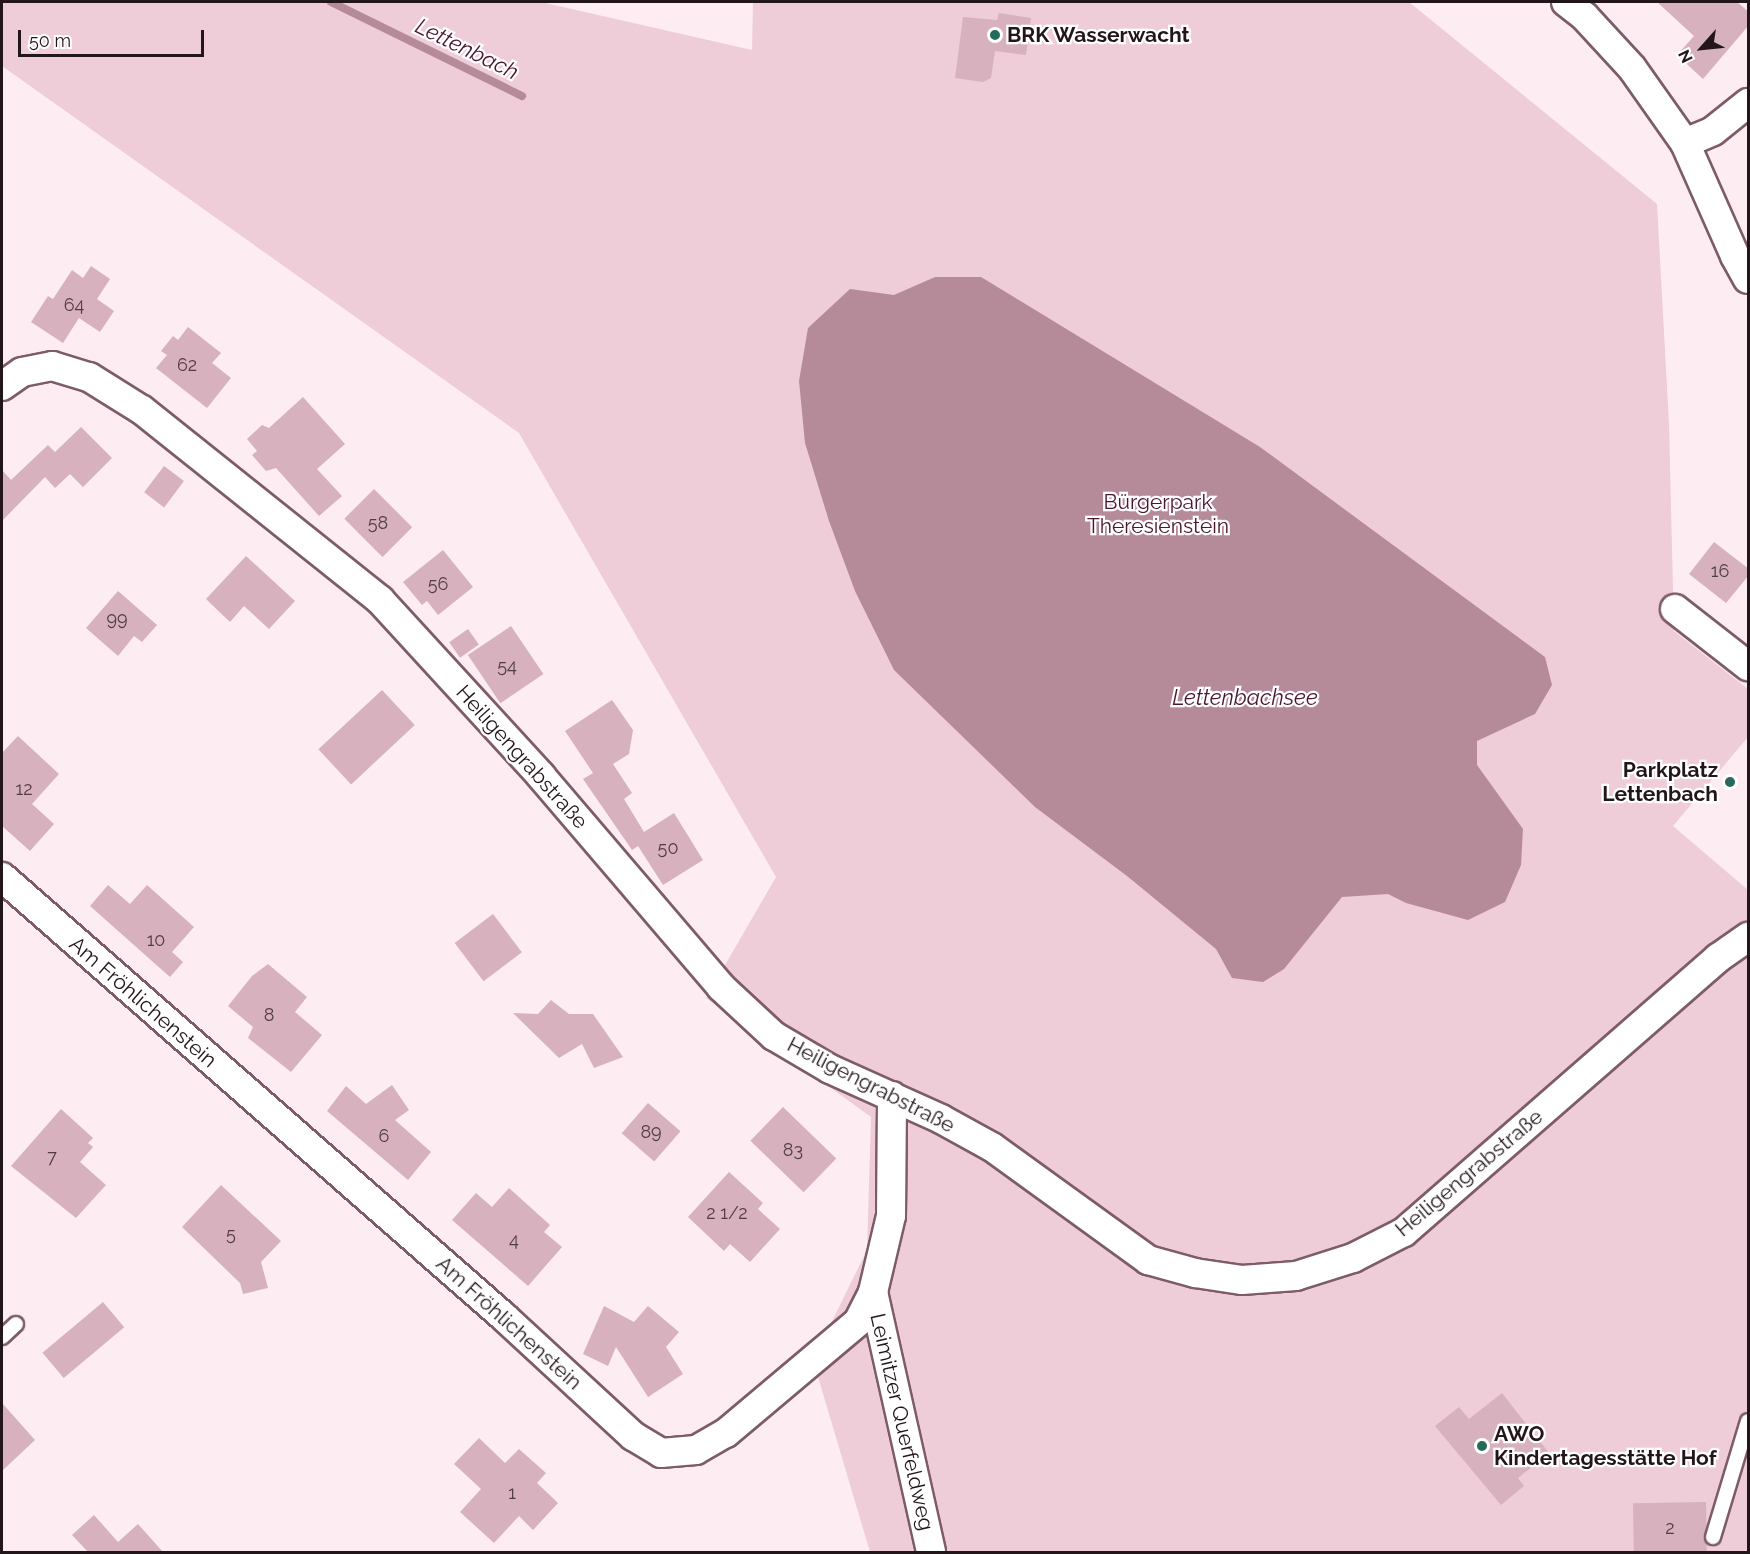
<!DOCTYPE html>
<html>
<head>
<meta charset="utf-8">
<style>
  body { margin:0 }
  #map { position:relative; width:1750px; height:1554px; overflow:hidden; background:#fdedf2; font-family:Raleway,sans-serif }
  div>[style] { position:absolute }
  .green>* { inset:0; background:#eeccd8 }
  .water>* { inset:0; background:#b58b9a }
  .stream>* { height:8px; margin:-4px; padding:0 4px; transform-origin:4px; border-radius:4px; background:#b58b9a }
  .building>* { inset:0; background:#d7b1be; transform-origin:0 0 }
  .roads { filter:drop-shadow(2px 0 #7d5c68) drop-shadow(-2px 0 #7d5c68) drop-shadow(0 2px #7d5c68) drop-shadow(0 -2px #7d5c68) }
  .service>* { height:14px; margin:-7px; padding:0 7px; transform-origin:7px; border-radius:7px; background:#fff }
  .minor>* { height:28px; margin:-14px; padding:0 14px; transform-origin:14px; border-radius:14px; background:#fff }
  .dots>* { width:16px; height:16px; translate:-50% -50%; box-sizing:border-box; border:3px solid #fff; border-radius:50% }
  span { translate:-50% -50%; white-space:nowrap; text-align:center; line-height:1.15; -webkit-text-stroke:4.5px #fff; paint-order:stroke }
  .number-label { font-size:18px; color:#503d44 }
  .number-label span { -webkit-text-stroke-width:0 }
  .poi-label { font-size:21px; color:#23161b; font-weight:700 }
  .left { translate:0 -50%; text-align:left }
  .right { translate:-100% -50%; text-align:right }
  .park-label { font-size:21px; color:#4b162e }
  .street-label { font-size:21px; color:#23161b }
  .water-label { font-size:22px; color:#4b162e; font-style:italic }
  .frame { position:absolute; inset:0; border:3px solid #23161b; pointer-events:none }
  .north { position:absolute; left:1672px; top:18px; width:60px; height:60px; -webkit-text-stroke:4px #fff; paint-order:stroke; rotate:243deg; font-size:16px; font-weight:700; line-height:24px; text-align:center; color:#23161b }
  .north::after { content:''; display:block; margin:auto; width:21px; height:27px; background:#23161b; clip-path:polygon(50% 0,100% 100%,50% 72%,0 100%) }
  .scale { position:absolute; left:18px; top:30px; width:186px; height:27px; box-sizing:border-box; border:3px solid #23161b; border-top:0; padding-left:8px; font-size:18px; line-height:21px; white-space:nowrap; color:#23161b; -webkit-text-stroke:4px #fff; paint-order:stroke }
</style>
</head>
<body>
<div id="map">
  <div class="green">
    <div style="clip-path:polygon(2px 2px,541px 2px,752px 50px,753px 2px,1409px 2px,1657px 204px,1669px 424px,1674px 631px,1748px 689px,1748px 737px,1673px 826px,1748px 890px,1748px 1552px,870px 1552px,813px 1360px,867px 1250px,871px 1117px,706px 998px,776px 877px,519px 433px,2px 66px)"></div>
  </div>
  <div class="water">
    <div style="clip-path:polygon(935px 277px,981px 277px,1260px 447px,1545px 657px,1552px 685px,1535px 714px,1477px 741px,1477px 765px,1523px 829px,1521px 865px,1505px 902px,1468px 920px,1406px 903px,1388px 894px,1342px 897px,1284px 969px,1263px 982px,1232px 978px,1216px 949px,1127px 876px,1035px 807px,894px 670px,855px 591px,829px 521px,805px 443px,799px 381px,808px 328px,850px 289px,894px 295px)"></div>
  </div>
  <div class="stream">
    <div style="left:331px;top:2px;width:213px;rotate:26.2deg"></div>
  </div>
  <div class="building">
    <div style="clip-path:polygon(1657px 2px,1737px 2px,1749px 12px,1749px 25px,1703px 79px,1677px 55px,1694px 36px)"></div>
    <div style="clip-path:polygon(999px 13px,1031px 18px,1026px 55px,995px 51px,991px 78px,983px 82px,955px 78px,963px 17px,997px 20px)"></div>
    <div style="clip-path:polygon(91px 266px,110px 279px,97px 299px,114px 311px,100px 332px,79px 318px,63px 343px,31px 322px,48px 296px,53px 299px,72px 270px,83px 278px)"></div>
    <div style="clip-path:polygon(188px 327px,221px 353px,212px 363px,231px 378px,207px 408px,156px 368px,167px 355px,161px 351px,173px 336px,178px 340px)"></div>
    <div style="clip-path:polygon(303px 397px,345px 444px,317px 469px,342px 496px,319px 516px,276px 468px,266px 471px,252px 455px,257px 451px,247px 439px,262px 425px,269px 428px)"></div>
    <div style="clip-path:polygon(81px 427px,112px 458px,83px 487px,70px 474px,55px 488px,45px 477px,2px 521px,2px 470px,11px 480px,48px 445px,55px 452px)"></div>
    <div style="left:164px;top:466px;width:25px;height:33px;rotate:37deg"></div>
    <div style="left:374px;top:489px;width:54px;height:42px;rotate:45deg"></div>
    <div style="clip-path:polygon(1714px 542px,1749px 569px,1749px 575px,1726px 603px,1689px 574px)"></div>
    <div style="clip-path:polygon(443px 550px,473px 587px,438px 615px,427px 601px,422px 605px,403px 582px)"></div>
    <div style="clip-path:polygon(246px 556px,295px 601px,269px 629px,244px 606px,230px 622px,206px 599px)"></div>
    <div style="clip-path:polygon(118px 591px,157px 625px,142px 642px,134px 636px,118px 656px,86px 628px)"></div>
    <div style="left:511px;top:626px;width:58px;height:52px;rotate:56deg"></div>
    <div style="left:468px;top:629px;width:19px;height:23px;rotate:55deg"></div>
    <div style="left:382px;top:690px;width:48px;height:87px;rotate:47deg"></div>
    <div style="clip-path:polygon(612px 700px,633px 730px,629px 754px,613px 764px,632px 793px,624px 799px,644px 832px,674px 813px,703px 860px,663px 885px,638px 846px,632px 850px,583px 779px,593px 773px,565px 731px)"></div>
    <div style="clip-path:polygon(18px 736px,59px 774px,32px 804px,54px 824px,30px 851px,2px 826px,2px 753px)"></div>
    <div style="clip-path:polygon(108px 885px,130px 904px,147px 885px,194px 927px,172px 952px,183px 962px,170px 977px,90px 906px)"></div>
    <div style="left:493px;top:914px;width:48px;height:48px;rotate:53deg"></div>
    <div style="clip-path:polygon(268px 964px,307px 997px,295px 1012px,322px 1035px,291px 1072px,248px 1038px,253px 1027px,228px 1006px,252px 976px)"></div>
    <div style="clip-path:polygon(551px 1000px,569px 1014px,593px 1014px,623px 1057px,594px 1068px,582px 1044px,559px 1058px,513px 1013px,538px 1014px)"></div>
    <div style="clip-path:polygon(392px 1085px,409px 1110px,395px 1120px,431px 1152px,408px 1180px,327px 1111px,346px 1086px,366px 1104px)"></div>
    <div style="left:648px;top:1103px;width:43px;height:40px;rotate:41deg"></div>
    <div style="left:783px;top:1107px;width:74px;height:47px;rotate:44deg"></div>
    <div style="clip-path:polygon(61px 1109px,93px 1138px,88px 1143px,93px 1147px,80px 1162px,106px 1185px,76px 1218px,11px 1166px)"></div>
    <div style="clip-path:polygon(729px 1172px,763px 1203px,758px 1209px,780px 1229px,750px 1262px,730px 1244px,724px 1251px,688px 1217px)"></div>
    <div style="clip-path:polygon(221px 1185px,281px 1241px,261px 1262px,268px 1288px,243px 1294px,240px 1283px,182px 1227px)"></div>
    <div style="clip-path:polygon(509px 1188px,550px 1225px,544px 1232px,562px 1247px,528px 1286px,452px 1220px,476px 1193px,492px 1207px)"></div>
    <div style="left:103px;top:1302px;width:33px;height:79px;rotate:50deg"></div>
    <div style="clip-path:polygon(604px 1306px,634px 1322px,648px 1306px,679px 1332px,666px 1347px,683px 1374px,648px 1397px,616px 1347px,608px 1366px,583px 1354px)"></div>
    <div style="clip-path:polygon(1502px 1393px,1549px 1453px,1518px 1478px,1524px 1486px,1501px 1505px,1435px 1426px,1459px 1407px,1469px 1419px)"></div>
    <div style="clip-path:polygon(2px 1403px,35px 1440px,2px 1471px)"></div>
    <div style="clip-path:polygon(479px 1438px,505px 1463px,519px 1449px,546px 1473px,537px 1483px,558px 1503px,533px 1530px,519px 1516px,494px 1543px,460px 1512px,481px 1489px,454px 1464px)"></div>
    <div style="left:1706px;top:1502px;width:50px;height:73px;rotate:89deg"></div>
    <div style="clip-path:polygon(94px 1515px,118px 1542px,138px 1524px,163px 1552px,88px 1552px,72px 1535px)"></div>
  </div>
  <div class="roads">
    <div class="service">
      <div style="left:2px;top:1337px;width:19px;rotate:-43deg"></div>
      <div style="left:1713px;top:1537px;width:121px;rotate:-73.2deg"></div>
    </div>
    <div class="minor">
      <div style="left:1566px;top:2px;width:24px;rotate:38deg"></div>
      <div style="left:1585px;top:17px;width:69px;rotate:47.3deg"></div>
      <div style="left:1632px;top:68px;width:92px;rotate:54.8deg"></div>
      <div style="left:1685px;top:143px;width:124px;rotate:66.1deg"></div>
      <div style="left:1735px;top:256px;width:26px;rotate:61deg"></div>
      <div style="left:1685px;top:143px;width:30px;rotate:-23deg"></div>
      <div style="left:1713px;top:131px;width:45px;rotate:-38.7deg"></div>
      <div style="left:2px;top:386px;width:24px;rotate:-35deg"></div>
      <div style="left:22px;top:372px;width:31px;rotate:-11deg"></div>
      <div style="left:52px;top:366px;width:39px;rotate:17deg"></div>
      <div style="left:89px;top:377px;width:62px;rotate:31.9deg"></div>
      <div style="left:142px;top:410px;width:305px;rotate:38.6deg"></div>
      <div style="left:380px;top:600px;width:239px;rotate:47.5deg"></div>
      <div style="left:541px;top:776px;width:277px;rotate:49.5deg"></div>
      <div style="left:721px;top:987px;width:72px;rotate:42.8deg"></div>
      <div style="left:774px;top:1036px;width:65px;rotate:30.5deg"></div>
      <div style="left:830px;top:1069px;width:122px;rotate:24.2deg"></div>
      <div style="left:941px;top:1119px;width:58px;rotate:28.8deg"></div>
      <div style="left:992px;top:1147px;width:193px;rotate:35.9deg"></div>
      <div style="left:1148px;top:1260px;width:49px;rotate:15.5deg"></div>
      <div style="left:1195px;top:1273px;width:48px;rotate:8.5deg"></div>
      <div style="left:1242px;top:1280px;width:54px;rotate:-4.2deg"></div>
      <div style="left:1296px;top:1276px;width:60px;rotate:-17.5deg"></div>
      <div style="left:1353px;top:1258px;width:57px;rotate:-27deg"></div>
      <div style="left:1404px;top:1232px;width:417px;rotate:-41.1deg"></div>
      <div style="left:1718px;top:958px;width:37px;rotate:-35deg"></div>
      <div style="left:1675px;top:609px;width:93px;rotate:38deg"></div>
      <div style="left:2px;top:877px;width:668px;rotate:41.23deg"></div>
      <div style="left:504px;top:1317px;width:176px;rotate:42.7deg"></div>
      <div style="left:633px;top:1436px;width:33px;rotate:31deg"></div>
      <div style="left:661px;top:1453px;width:35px;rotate:-5deg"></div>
      <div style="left:696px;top:1450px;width:34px;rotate:-30deg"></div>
      <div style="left:726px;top:1433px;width:172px;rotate:-40.1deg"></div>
      <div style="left:858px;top:1322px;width:34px;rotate:-63deg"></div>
      <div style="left:873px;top:1292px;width:78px;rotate:-76.7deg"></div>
      <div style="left:891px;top:1216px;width:120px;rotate:-89.5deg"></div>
      <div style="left:873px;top:1292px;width:266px;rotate:77.4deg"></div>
    </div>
  </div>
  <div class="dots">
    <div style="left:995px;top:35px;background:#266a5b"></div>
    <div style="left:1730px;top:782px;background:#266a5b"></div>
    <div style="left:1482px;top:1446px;background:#266a5b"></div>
  </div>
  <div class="number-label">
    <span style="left:74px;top:305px">64</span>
    <span style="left:187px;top:365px">62</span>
    <span style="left:378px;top:523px">58</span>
    <span style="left:1720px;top:571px">16</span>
    <span style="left:438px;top:584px">56</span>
    <span style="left:117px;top:619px">99</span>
    <span style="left:507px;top:666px">54</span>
    <span style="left:24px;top:789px">12</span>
    <span style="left:668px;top:848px">50</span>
    <span style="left:156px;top:940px">10</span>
    <span style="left:269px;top:1015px">8</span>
    <span style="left:651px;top:1132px">89</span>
    <span style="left:384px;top:1136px">6</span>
    <span style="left:793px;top:1150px">83</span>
    <span style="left:52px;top:1157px">7</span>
    <span style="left:727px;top:1213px">2 1/2</span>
    <span style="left:231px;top:1234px">5</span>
    <span style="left:514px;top:1240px">4</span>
    <span style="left:512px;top:1493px">1</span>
    <span style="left:1670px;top:1528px">2</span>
  </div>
  <div class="poi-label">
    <span class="left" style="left:1007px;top:35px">BRK Wasserwacht</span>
    <span class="right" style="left:1718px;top:782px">Parkplatz<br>Lettenbach</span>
    <span class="left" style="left:1494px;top:1446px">AWO<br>Kindertagesstätte Hof</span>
  </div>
  <div class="park-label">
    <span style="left:1158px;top:514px">Bürgerpark<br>Theresienstein</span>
  </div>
  <div class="street-label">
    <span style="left:522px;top:757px;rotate:48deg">Heiligengrabstraße</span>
    <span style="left:143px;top:1002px;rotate:41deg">Am Fröhlichenstein</span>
    <span style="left:871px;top:1085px;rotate:27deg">Heiligengrabstraße</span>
    <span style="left:1469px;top:1173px;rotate:-40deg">Heiligengrabstraße</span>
    <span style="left:509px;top:1323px;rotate:42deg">Am Fröhlichenstein</span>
    <span style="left:902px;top:1422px;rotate:77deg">Leimitzer Querfeldweg</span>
  </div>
  <div class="water-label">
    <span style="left:467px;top:49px;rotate:26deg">Lettenbach</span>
    <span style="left:1245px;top:698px">Lettenbachsee</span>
  </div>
  <div class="frame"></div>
  <div class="north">N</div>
  <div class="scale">50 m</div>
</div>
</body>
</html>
